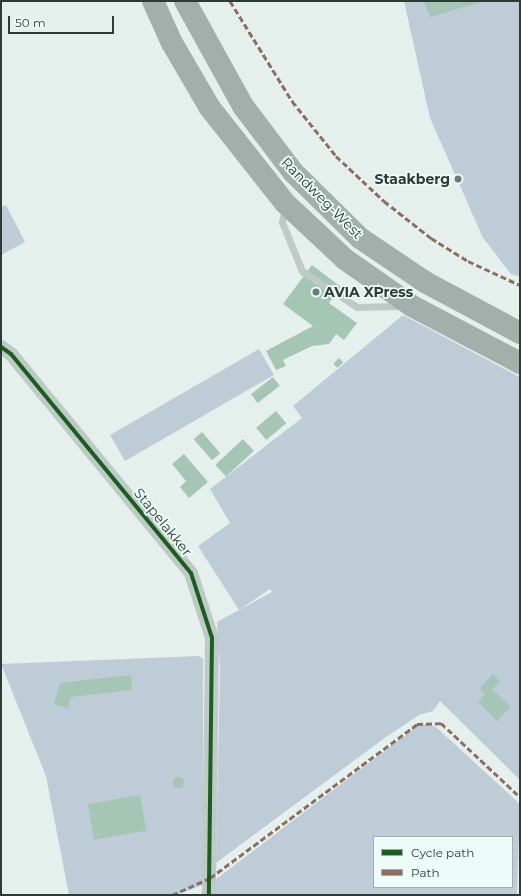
<!DOCTYPE html>
<html>
<head>
<meta charset="utf-8">
<style>
  body { margin:0 }
  #map { position:relative; width:521px; height:896px; overflow:hidden; background:#e5f0ed; font-family:Montserrat,sans-serif }
  div>[style] { position:absolute }
  .green>* { inset:0; background:#beccd8; transform-origin:0 0 }
  .building>* { inset:0; background:#a5c5b5; transform-origin:0 0 }
  .round { border-radius:50% }
  .service>* { height:7px; margin:-3.5px; padding:0 3.5px; transform-origin:3.5px; border-radius:3.5px; background:#bdcac6 }
  .minor>* { height:14px; margin:-7px; padding:0 7px; transform-origin:7px; border-radius:7px; background:#bdcac6 }
  .primary>* { height:22px; margin:-11px; padding:0 11px; transform-origin:11px; border-radius:11px; background:#a2afaa }
  .quiet>* { height:3px; margin-top:-1.5px; transform-origin:0; background:repeating-linear-gradient(90deg,#8d6e63 0 6px,transparent 0 9px) }
  .cycleway>* { height:4px; margin:-2px; padding:0 2px; transform-origin:2px; border-radius:2px; background:#1b5e20 }
  .dots>* { width:11px; height:11px; translate:-50% -50%; box-sizing:border-box; border:2px solid #edfcf8; border-radius:50% }
  span { translate:-50% -50%; white-space:nowrap; text-align:center; line-height:1.15; -webkit-text-stroke:3.5px #edfcf8; paint-order:stroke }
  .poi-label { font-size:14px; color:#2a3c34; font-weight:700 }
  .right { translate:-100% -50%; text-align:right }
  .left { translate:0 -50%; text-align:left }
  .street-label { font-size:14px; color:#2a3c34 }
  .frame { position:absolute; inset:0; border:2px solid #2a3c34; pointer-events:none }
  .legend { position:absolute; left:373px; top:836px; width:140px; height:52px; box-sizing:border-box; background:#edfcf8; border:1px solid #9fafaa; margin:0; padding:5px 7px; list-style:none; font-size:12px; color:#2a3c34 }
  .legend li { display:flex; align-items:center; gap:8px; height:20px }
  .legend b { width:20px; border:1px solid #9fafaa }
  .scale { position:absolute; left:8px; top:16px; width:106px; height:18px; box-sizing:border-box; border:2px solid #2a3c34; border-top:0; padding-left:5px; font-size:12px; line-height:14px; white-space:nowrap; color:#2a3c34; -webkit-text-stroke:3px #edfcf8; paint-order:stroke }
</style>
</head>
<body>
<div id="map">
  <div class="green">
    <div style="clip-path:polygon(404px 1px,520px 1px,520px 277px,511px 274px,483px 238px,430px 118px)"></div>
    <div style="clip-path:polygon(6px 205px,25px 242px,1px 255px,1px 207px)"></div>
    <div style="clip-path:polygon(403px 315px,520px 377px,520px 780px,440px 701px,433px 711px,419px 715px,386px 737px,216px 863px,220px 667px,217px 622px,272px 592px,270px 589px,239px 610px,198px 546px,230px 523px,210px 489px,302px 418px,293px 406px)"></div>
    <div style="left:259px;top:349px;width:30px;height:172px;rotate:60deg"></div>
    <div style="clip-path:polygon(199px 656px,203px 659px,203px 885px,176px 895px,69px 895px,46px 776px,1px 664px)"></div>
    <div style="clip-path:polygon(evenodd,426px 724px,436px 727px,520px 804px,517px 895px,215px 895px,215px 880px,416px 727px,426px 724px,374px 837px,512px 837px,512px 887px,374px 887px,374px 837px)"></div>
  </div>
  <div class="building">
    <div style="clip-path:polygon(424px 1px,485px 1px,430px 17px)"></div>
    <div style="clip-path:polygon(312px 265px,341px 287px,329px 303px,357px 323px,344px 340px,336px 334px,329px 344px,312px 346px,283px 360px,286px 366px,276px 370px,266px 351px,313px 326px,283px 304px)"></div>
    <div style="left:339px;top:358px;width:6px;height:8px;rotate:45deg"></div>
    <div style="left:273px;top:377px;width:11px;height:28px;rotate:52deg"></div>
    <div style="left:276px;top:411px;width:16px;height:26px;rotate:50deg"></div>
    <div style="left:202px;top:432px;width:28px;height:11px;rotate:49deg"></div>
    <div style="left:243px;top:439px;width:16px;height:38px;rotate:47deg"></div>
    <div style="clip-path:polygon(184px 454px,208px 482px,189px 498px,180px 487px,186px 481px,172px 464px)"></div>
    <div style="clip-path:polygon(493px 674px,500px 681px,492px 689px,511px 707px,497px 721px,478px 702px,485px 694px,480px 688px)"></div>
    <div style="clip-path:polygon(131px 675px,132px 690px,71px 697px,68px 708px,54px 704px,60px 683px)"></div>
    <div class="round" style="left:172.5px;top:776.5px;width:11px;height:11px"></div>
    <div style="left:140px;top:795px;width:36px;height:53px;rotate:80deg"></div>
  </div>
  <div class="service">
    <div style="left:285px;top:208px;width:14px;rotate:102deg"></div>
    <div style="left:282px;top:222px;width:53px;rotate:67.8deg"></div>
    <div style="left:302px;top:271px;width:66px;rotate:33.2deg"></div>
    <div style="left:357px;top:307px;width:44px;rotate:-1.3deg"></div>
  </div>
  <div class="minor">
    <div style="left:1px;top:347px;width:12px;rotate:35deg"></div>
    <div style="left:11px;top:354px;width:283px;rotate:50.6deg"></div>
    <div style="left:191px;top:573px;width:68px;rotate:72.1deg"></div>
    <div style="left:212px;top:638px;width:257px;rotate:90.7deg"></div>
  </div>
  <div class="primary">
    <div style="left:153px;top:1px;width:46px;rotate:65.7deg"></div>
    <div style="left:172px;top:43px;width:75px;rotate:59.7deg"></div>
    <div style="left:210px;top:108px;width:121px;rotate:51.7deg"></div>
    <div style="left:285px;top:203px;width:83px;rotate:43.1deg"></div>
    <div style="left:346px;top:260px;width:80px;rotate:34.9deg"></div>
    <div style="left:412px;top:306px;width:122px;rotate:27.8deg"></div>
    <div style="left:185px;top:1px;width:120px;rotate:61.1deg"></div>
    <div style="left:243px;top:106px;width:83px;rotate:52.9deg"></div>
    <div style="left:293px;top:172px;width:94px;rotate:44.6deg"></div>
    <div style="left:360px;top:238px;width:78px;rotate:34.1deg"></div>
    <div style="left:425px;top:282px;width:108px;rotate:28.2deg"></div>
  </div>
  <div class="quiet">
    <div style="left:230px;top:1px;width:118px;rotate:58.2deg"></div>
    <div style="left:292px;top:101px;width:70px;rotate:51.3deg"></div>
    <div style="left:336px;top:156px;width:66px;rotate:43.2deg"></div>
    <div style="left:384px;top:201px;width:60px;rotate:38.2deg"></div>
    <div style="left:431px;top:238px;width:44px;rotate:31.9deg"></div>
    <div style="left:468px;top:261px;width:57px;rotate:24.8deg"></div>
    <div style="left:172px;top:895px;width:42px;rotate:-24.1deg"></div>
    <div style="left:210px;top:878px;width:258px;rotate:-36.6deg"></div>
    <div style="left:417px;top:724px;width:24px;rotate:-2deg"></div>
    <div style="left:441px;top:723px;width:108px;rotate:43.1deg"></div>
  </div>
  <div class="cycleway">
    <div style="left:1px;top:347px;width:12px;rotate:35deg"></div>
    <div style="left:11px;top:354px;width:283px;rotate:50.6deg"></div>
    <div style="left:191px;top:573px;width:68px;rotate:72.1deg"></div>
    <div style="left:212px;top:638px;width:257px;rotate:90.7deg"></div>
  </div>
  <div class="dots">
    <div style="left:458px;top:179px;background:#6b7b75"></div>
    <div style="left:316px;top:292px;background:#6b7b75"></div>
  </div>
  <div class="poi-label">
    <span class="right" style="left:450px;top:179px">Staakberg</span>
    <span class="left" style="left:324px;top:292px">AVIA XPress</span>
  </div>
  <div class="street-label">
    <span style="left:322px;top:198px;rotate:45deg">Randweg-West</span>
    <span style="left:163px;top:522px;rotate:51deg">Stapelakker</span>
  </div>
  <div class="frame"></div>
  <ul class="legend">
  <li><b style="height:5px;background:#1b5e20"></b>Cycle path</li>
  <li><b style="height:5px;background:#8d6e63"></b>Path</li>
  </ul>
  <div class="scale">50 m</div>
</div>
</body>
</html>
